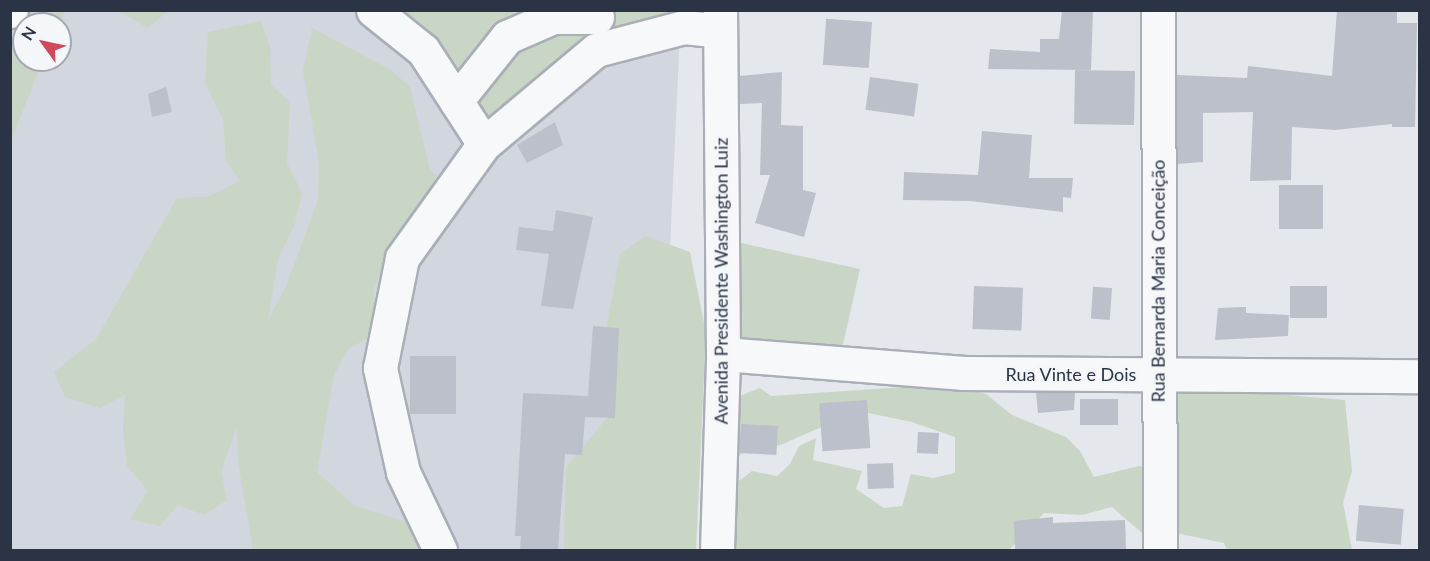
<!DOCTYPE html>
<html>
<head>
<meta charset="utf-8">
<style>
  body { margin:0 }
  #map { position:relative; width:1430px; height:561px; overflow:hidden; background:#e4e7ec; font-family:Lato,sans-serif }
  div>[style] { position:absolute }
  .built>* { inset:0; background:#d2d6de }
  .green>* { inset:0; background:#c9d6c5 }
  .building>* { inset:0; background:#bbc0ca; transform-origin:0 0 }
  .roads { filter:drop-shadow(2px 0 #a9aeb7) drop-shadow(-2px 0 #a9aeb7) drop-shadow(0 2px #a9aeb7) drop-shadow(0 -2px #a9aeb7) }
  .minor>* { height:33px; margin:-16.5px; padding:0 16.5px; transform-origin:16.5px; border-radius:16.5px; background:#f7f8fa }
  span { translate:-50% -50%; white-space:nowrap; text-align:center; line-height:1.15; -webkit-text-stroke:4.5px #f4f6f9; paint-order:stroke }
  .street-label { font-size:18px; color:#2b3445 }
  .frame { position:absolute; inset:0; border:12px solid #2b3445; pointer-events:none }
  .north { position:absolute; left:12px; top:12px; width:60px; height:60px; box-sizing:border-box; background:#f4f6f9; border:2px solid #a4a8b1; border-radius:50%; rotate:303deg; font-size:16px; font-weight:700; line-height:24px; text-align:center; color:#2b3445 }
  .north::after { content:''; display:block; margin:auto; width:21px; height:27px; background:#d1495b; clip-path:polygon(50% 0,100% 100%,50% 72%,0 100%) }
</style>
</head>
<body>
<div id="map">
  <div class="built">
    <div style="clip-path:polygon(evenodd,10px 11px,681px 11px,656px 550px,11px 550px,10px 11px,24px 24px,60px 24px,60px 60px,24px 60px,24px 24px)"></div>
  </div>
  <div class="green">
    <div style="clip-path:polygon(30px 11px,65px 11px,59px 24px,24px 24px,24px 60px,43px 60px,11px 141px,11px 41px)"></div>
    <div style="clip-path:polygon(168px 11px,148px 28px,118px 11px,168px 10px)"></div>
    <div style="clip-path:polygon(386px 11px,670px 11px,656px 49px,552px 74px,489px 131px)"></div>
    <div style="clip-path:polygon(261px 21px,270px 47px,271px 85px,290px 102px,287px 163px,302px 193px,295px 224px,278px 259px,268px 320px,287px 284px,318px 200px,319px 163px,303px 71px,312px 28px,391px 70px,410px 87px,430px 170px,465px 195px,429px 253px,386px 263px,373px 290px,377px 319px,370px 337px,348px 349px,334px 375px,317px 472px,355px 506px,407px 522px,419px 550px,253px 550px,238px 463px,237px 427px,221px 471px,227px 500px,204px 515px,178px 505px,160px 526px,130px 519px,148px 491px,127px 466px,123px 430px,125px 395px,100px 408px,65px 397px,54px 372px,96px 339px,177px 198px,207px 197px,240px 181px,226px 161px,223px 119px,205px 84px,208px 32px)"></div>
    <div style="clip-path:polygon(646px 236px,690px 252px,706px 333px,696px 550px,564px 550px,566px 467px,608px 417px,607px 324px,620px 254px)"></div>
    <div style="clip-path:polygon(732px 241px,860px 269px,842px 349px,727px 351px)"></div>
    <div style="clip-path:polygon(949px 384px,986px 394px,1012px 415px,1066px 437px,1080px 451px,1094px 477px,1139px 466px,1152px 469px,1154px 515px,1142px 533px,1112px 507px,1082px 515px,1044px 513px,1009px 550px,726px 550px,735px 484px,752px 471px,777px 476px,790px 464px,799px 446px,816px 438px,813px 460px,862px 471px,856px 489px,884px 508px,902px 506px,911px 474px,933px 478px,955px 473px,955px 437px,912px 422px,858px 411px,778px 446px,764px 436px,736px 459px,723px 448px,728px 406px,742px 395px,760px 388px,771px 396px)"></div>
    <div style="clip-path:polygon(1175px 385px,1345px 400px,1352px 471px,1343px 502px,1352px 550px,1227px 550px,1224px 543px,1171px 532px)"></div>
  </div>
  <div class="building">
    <div style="clip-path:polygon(1062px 10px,1093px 10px,1091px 70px,988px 69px,990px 49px,1040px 52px,1040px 39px,1059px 39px)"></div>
    <div style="clip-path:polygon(1337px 10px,1397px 10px,1397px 23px,1417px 23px,1415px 127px,1392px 127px,1392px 124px,1335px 130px,1292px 127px,1291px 180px,1250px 181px,1253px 112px,1203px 113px,1203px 162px,1177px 164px,1177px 75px,1247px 78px,1248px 66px,1332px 76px)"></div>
    <div style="left:872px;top:22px;width:46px;height:46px;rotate:94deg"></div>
    <div style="left:1135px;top:71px;width:54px;height:60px;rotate:91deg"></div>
    <div style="clip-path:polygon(782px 72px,781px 125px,803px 126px,803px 190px,816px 193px,804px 237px,755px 223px,770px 175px,760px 175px,762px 103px,740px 104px,739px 76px)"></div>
    <div style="left:870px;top:77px;width:49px;height:33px;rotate:8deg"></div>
    <div style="clip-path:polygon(166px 87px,172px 112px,152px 117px,148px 94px)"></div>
    <div style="clip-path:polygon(555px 122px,563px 145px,527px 163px,517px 145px)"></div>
    <div style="clip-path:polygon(982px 131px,1032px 135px,1029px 178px,1073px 178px,1071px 198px,1063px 197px,1063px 212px,970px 201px,903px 200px,904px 172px,978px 175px)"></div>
    <div style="left:1279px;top:185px;width:44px;height:44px"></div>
    <div style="clip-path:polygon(556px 210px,593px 217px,573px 309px,541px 306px,549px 254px,516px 250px,519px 227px,553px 231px)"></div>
    <div style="left:974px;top:286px;width:49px;height:43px;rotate:2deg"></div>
    <div style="left:1290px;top:286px;width:37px;height:32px"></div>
    <div style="left:1112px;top:288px;width:32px;height:19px;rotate:94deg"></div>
    <div style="clip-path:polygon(1246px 307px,1246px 313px,1289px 315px,1288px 336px,1215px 340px,1218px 308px)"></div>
    <div style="clip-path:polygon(593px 326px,619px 328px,615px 418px,585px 417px,582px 455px,565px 454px,558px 550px,520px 550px,521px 536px,515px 536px,523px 393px,588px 396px)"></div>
    <div style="left:410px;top:356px;width:46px;height:58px"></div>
    <div style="clip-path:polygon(1036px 392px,1075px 392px,1074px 410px,1038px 413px)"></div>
    <div style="left:1118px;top:399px;width:26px;height:38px;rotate:90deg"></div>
    <div style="left:867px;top:400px;width:48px;height:48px;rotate:86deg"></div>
    <div style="left:741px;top:424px;width:37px;height:29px;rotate:3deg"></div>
    <div style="left:918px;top:432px;width:21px;height:21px;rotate:3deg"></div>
    <div style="left:893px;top:463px;width:25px;height:26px;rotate:88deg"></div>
    <div style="left:1359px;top:505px;width:45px;height:36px;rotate:5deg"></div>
    <div style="clip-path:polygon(1053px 517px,1053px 523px,1125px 520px,1126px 549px,1015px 550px,1014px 521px)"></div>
  </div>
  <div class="roads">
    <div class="minor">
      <div style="left:373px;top:10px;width:64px;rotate:38.7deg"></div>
      <div style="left:423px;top:50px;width:112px;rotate:57deg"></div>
      <div style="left:1158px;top:10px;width:540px;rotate:89.79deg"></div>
      <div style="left:10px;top:11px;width:1px;rotate:-45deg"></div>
      <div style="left:456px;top:101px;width:82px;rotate:-51.4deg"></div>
      <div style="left:507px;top:37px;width:50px;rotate:-23.5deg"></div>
      <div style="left:553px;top:17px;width:44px"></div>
      <div style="left:723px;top:354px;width:242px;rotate:4.5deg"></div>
      <div style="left:964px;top:373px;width:456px;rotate:0.4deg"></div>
      <div style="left:440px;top:550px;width:86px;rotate:-115.4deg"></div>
      <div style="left:403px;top:472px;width:107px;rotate:-102.5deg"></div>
      <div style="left:380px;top:368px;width:112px;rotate:-78.7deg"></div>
      <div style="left:402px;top:258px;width:140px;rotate:-54.3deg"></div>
      <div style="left:484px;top:144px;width:146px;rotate:-40deg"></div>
      <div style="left:596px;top:50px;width:91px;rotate:-14.6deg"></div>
      <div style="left:684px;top:27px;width:36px;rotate:6deg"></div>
      <div style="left:717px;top:550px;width:196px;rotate:-88.2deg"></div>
      <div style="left:723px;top:354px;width:344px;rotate:-90.5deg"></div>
    </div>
  </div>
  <div class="street-label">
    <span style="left:721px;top:281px;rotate:-90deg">Avenida Presidente Washington Luiz</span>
    <span style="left:1158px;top:281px;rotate:-90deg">Rua Bernarda Maria Conceição</span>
    <span style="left:1071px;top:374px">Rua Vinte e Dois</span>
  </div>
  <div class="frame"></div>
  <div class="north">N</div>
</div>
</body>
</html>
